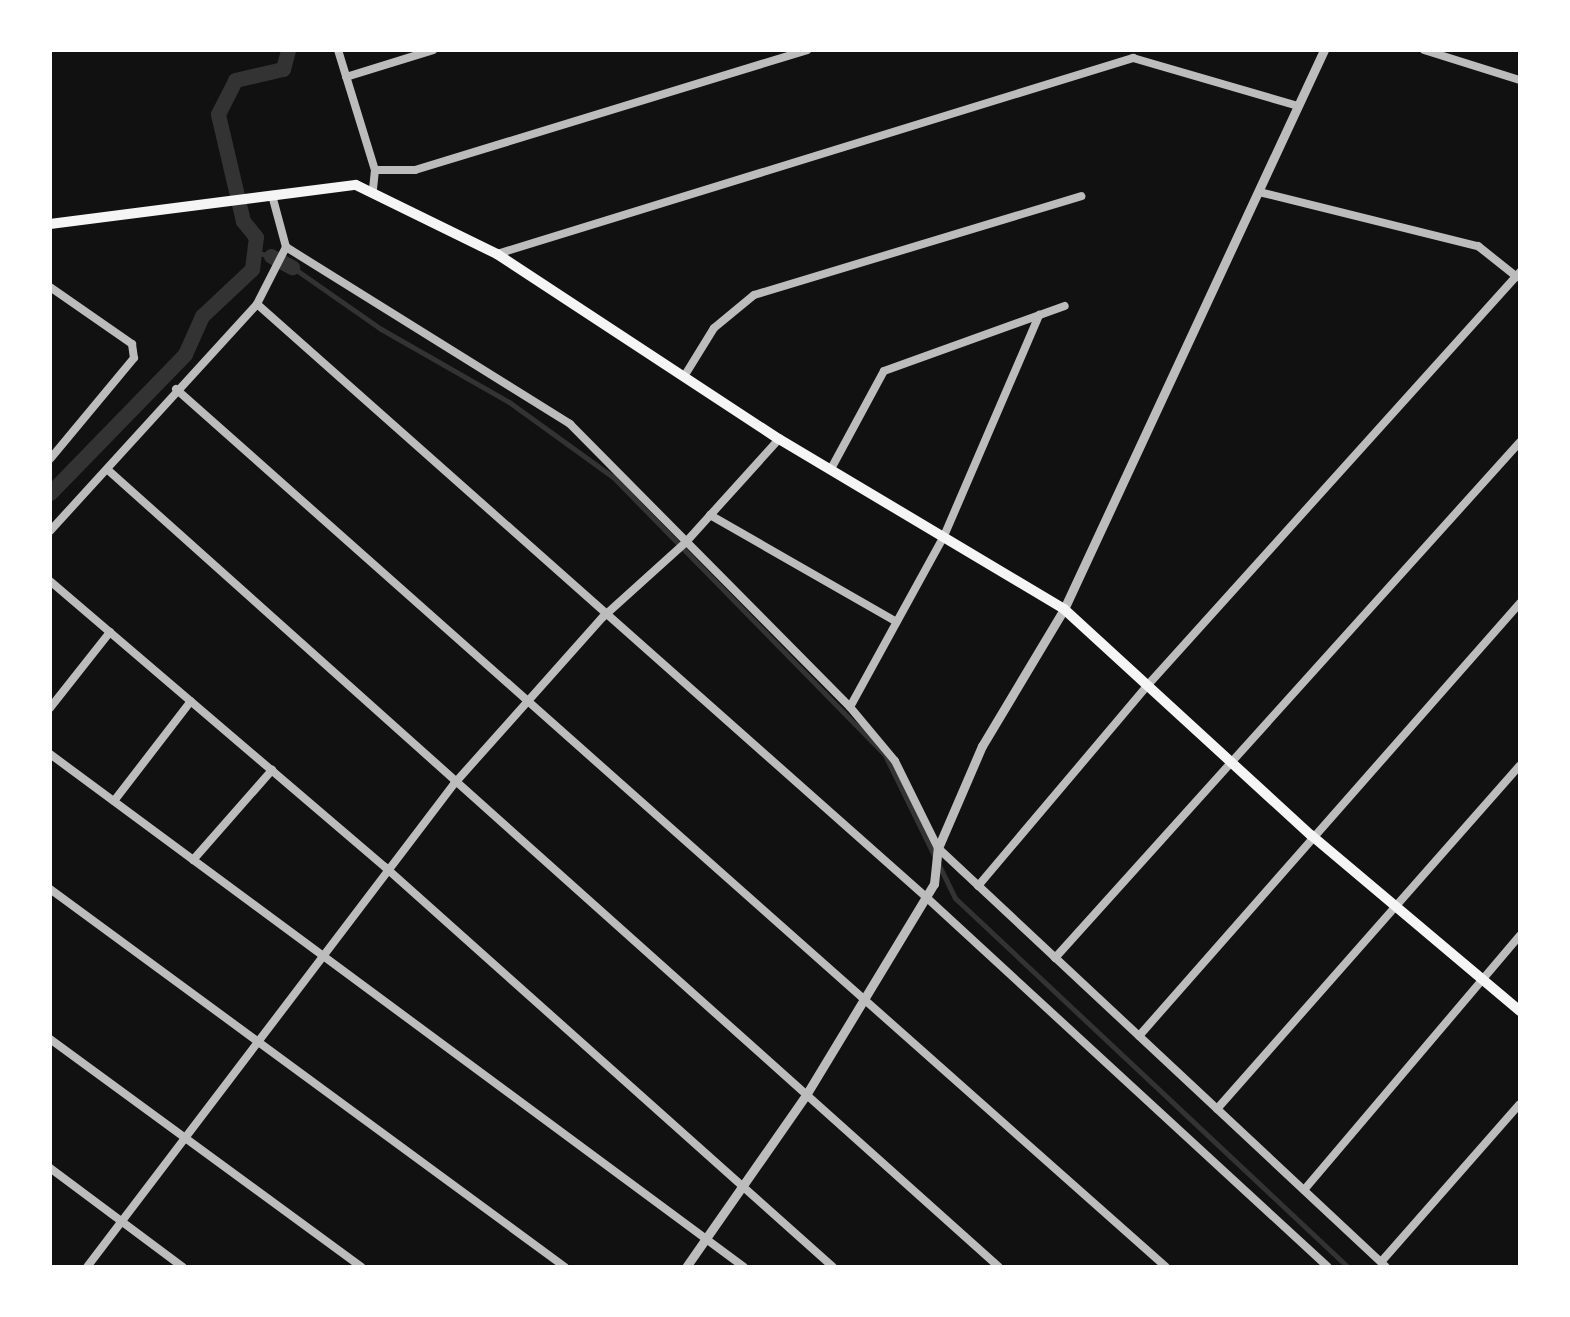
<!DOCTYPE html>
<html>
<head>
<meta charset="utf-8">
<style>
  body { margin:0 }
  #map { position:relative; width:1570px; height:1317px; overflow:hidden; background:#111; font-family:"Open Sans",sans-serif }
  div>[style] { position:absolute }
  .stream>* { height:5px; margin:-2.5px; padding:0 2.5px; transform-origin:2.5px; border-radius:2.5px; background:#333 }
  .canal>* { height:15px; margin:-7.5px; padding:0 7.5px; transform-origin:7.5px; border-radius:7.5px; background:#333 }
  .minor>* { height:8px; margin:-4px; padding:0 4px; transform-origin:4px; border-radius:4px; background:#bcbcbc }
  .tertiary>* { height:9px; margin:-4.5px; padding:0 4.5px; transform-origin:4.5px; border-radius:4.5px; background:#bcbcbc }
  .secondary>* { height:10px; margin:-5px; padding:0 5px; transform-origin:5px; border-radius:5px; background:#f5f5f5 }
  span { translate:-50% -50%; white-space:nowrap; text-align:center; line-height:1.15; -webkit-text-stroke:8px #fff; paint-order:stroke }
  .frame { position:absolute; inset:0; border:52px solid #fff; pointer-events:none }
</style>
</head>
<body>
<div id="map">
  <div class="stream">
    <div style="left:254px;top:252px;width:17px;rotate:13deg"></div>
    <div style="left:292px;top:267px;width:108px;rotate:34.9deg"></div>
    <div style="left:381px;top:329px;width:147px;rotate:29.7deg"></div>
    <div style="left:509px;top:402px;width:128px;rotate:35.8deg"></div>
    <div style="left:613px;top:477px;width:389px;rotate:45.6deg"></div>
    <div style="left:885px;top:755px;width:159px;rotate:63.9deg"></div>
    <div style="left:955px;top:898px;width:539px;rotate:43.2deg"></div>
  </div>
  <div class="canal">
    <div style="left:271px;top:256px;width:24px;rotate:28deg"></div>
    <div style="left:50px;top:493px;width:194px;rotate:-45.8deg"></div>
    <div style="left:185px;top:354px;width:42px;rotate:-65.9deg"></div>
    <div style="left:202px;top:316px;width:69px;rotate:-43.2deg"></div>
    <div style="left:252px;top:269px;width:32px;rotate:-83deg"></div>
    <div style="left:256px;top:237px;width:21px;rotate:-129deg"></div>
    <div style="left:243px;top:221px;width:110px;rotate:-103.2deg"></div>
    <div style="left:218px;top:114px;width:38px;rotate:-63deg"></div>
    <div style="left:235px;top:80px;width:49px;rotate:-12.9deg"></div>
    <div style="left:283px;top:69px;width:20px;rotate:-75deg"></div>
  </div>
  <div class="minor">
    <div style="left:338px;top:50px;width:126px;rotate:72.9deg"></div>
    <div style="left:375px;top:170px;width:19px;rotate:96deg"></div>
    <div style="left:1424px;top:50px;width:101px;rotate:17.4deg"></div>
    <div style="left:346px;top:77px;width:91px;rotate:-17.2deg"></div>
    <div style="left:375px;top:170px;width:40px"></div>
    <div style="left:415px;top:170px;width:410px;rotate:-17deg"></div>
    <div style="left:1259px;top:192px;width:226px;rotate:13.9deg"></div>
    <div style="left:1478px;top:246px;width:50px;rotate:38.5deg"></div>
    <div style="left:286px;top:247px;width:335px;rotate:31.9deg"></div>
    <div style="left:570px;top:424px;width:398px;rotate:45.3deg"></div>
    <div style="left:850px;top:707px;width:70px;rotate:50.2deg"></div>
    <div style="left:895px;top:761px;width:97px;rotate:63.7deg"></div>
    <div style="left:938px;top:848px;width:613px;rotate:43.08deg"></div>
    <div style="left:497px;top:254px;width:666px;rotate:-17.13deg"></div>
    <div style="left:1133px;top:58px;width:172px;rotate:16.2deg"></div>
    <div style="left:50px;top:287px;width:100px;rotate:34.8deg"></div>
    <div style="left:132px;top:344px;width:14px;rotate:82deg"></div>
    <div style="left:134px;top:358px;width:131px;rotate:129.7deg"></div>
    <div style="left:257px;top:304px;width:894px;rotate:41.55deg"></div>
    <div style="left:926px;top:897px;width:546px;rotate:42.63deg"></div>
    <div style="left:685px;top:375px;width:55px;rotate:-58.3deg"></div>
    <div style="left:714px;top:328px;width:52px;rotate:-39.5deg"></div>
    <div style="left:754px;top:295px;width:342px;rotate:-16.8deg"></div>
    <div style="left:176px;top:389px;width:1323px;rotate:41.57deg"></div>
    <div style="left:832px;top:467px;width:109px;rotate:-61.6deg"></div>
    <div style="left:884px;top:371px;width:192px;rotate:-19.8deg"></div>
    <div style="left:108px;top:470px;width:1195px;rotate:41.81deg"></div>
    <div style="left:710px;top:515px;width:215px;rotate:29.8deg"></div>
    <div style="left:50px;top:531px;width:307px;rotate:-47.6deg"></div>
    <div style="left:257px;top:304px;width:64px;rotate:-63deg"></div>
    <div style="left:286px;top:247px;width:54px;rotate:-105.1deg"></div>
    <div style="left:50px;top:581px;width:440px;rotate:40.5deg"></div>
    <div style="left:385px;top:867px;width:601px;rotate:41.76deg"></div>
    <div style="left:850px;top:707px;width:195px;rotate:-61.2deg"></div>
    <div style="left:944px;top:536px;width:241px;rotate:-66.7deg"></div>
    <div style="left:50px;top:708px;width:97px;rotate:-51.7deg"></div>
    <div style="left:50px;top:754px;width:863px;rotate:36.47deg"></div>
    <div style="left:114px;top:801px;width:126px;rotate:-52.4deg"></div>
    <div style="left:193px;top:860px;width:120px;rotate:-48.7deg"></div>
    <div style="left:978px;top:886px;width:260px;rotate:-49.8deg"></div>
    <div style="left:1146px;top:687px;width:559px;rotate:-47.97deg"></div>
    <div style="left:50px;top:889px;width:639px;rotate:36.28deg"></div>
    <div style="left:1055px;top:958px;width:695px;rotate:-47.98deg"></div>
    <div style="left:1139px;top:1036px;width:577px;rotate:-48.66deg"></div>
    <div style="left:50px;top:1039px;width:386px;rotate:36.2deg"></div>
    <div style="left:1217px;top:1109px;width:458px;rotate:-48.6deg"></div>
    <div style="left:50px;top:1168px;width:166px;rotate:36.7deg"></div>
    <div style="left:1304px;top:1190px;width:334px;rotate:-49.7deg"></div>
    <div style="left:1381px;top:1262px;width:210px;rotate:-48.7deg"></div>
    <div style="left:87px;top:1267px;width:607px;rotate:-52.77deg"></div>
    <div style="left:454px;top:784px;width:224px;rotate:-48.3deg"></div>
    <div style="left:603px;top:617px;width:112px;rotate:-42.1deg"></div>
    <div style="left:686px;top:542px;width:139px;rotate:-47.9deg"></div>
  </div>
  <div class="tertiary">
    <div style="left:686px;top:1267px;width:210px;rotate:-55.1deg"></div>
    <div style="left:806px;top:1095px;width:247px;rotate:-58.8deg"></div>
    <div style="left:934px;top:884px;width:36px;rotate:-84deg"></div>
    <div style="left:938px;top:848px;width:111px;rotate:-66.7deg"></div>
    <div style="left:982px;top:746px;width:160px;rotate:-59.1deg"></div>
    <div style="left:1064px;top:609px;width:617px;rotate:-65.06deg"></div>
  </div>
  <div class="secondary">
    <div style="left:50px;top:224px;width:308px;rotate:-7.3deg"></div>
    <div style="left:356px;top:185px;width:157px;rotate:26.1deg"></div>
    <div style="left:497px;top:254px;width:337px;rotate:33.3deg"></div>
    <div style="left:779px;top:439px;width:332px;rotate:30.8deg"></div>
    <div style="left:1064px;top:609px;width:335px;rotate:42.5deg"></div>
    <div style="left:1311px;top:835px;width:273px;rotate:40.1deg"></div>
  </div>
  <div class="frame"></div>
</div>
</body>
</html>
